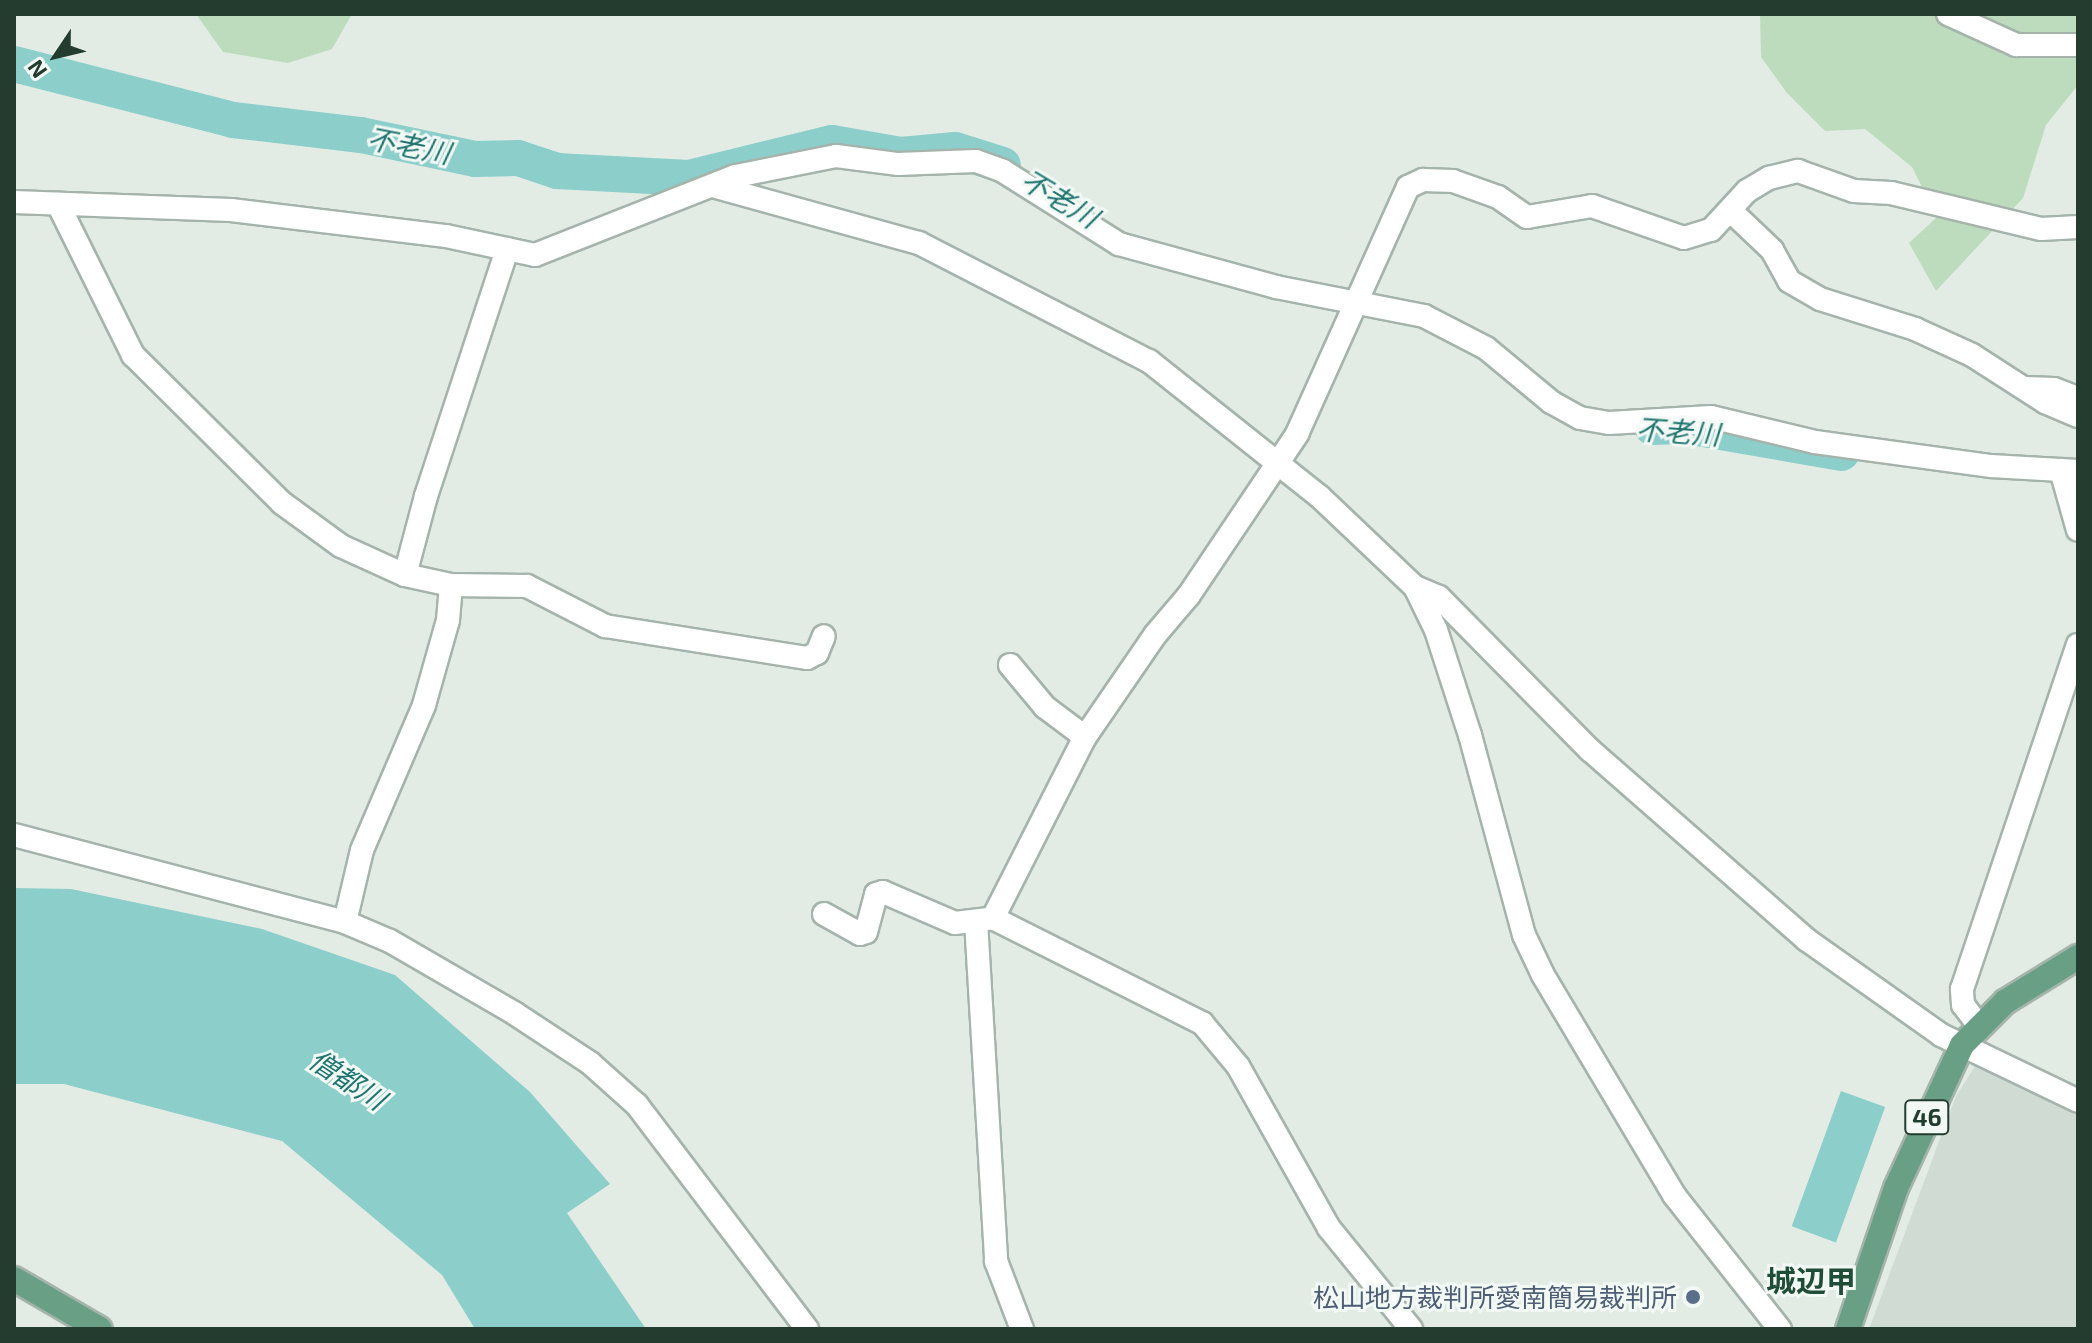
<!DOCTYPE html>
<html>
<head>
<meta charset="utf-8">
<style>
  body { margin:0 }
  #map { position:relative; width:2092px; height:1343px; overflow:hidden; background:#e2ece5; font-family:"Exo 2","Noto Sans JP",sans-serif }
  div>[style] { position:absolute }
  .built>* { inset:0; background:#d0dbd4 }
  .green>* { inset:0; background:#bcdcbd }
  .water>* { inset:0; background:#8cceca; transform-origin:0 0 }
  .river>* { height:36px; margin:-18px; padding:0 18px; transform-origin:18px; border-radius:18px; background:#8cceca }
  .roads { filter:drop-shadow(2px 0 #a5b4ab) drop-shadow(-2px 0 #a5b4ab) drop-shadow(0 2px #a5b4ab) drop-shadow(0 -2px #a5b4ab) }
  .minor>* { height:22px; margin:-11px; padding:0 11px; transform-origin:11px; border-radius:11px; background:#fff }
  .major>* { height:24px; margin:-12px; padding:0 12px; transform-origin:12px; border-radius:12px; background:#689f85 }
  .dots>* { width:22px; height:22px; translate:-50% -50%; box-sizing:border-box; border:4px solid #f2f8f4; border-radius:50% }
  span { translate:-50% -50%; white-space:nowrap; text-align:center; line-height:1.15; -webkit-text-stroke:6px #f2f8f4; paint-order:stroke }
  .shield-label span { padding:2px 6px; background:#f2f8f4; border:2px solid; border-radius:6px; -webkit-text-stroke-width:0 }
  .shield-label { font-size:24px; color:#233c2f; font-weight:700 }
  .service-label { font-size:26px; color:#4e5e75 }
  .right { translate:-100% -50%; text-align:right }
  .water-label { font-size:28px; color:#1f7570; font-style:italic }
  .quarter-label { font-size:30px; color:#204d38; font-weight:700 }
  .frame { position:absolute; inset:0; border:16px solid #233c2f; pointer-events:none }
  .north { position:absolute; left:16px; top:16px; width:80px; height:80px; -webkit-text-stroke:6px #f2f8f4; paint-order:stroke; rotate:235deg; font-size:22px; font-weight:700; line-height:32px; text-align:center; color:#233c2f }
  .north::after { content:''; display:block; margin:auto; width:28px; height:36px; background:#233c2f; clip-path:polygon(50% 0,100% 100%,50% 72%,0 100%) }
</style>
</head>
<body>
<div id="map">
  <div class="built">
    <div style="clip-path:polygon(1977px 1063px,2078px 1110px,2078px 1329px,1869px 1329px,1956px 1096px)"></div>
  </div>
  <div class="green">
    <div style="clip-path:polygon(196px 14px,352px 14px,332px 49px,288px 63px,223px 52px)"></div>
    <div style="clip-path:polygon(1760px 14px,2078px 14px,2078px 85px,2046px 125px,2023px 198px,1936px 291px,1909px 243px,1937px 217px,1912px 167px,1865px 129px,1825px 131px,1787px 93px,1761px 57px)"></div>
  </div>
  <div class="water">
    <div style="clip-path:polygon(14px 888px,71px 889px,262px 929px,395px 975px,530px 1092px,610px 1184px,567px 1213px,646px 1329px,475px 1329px,442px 1275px,282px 1141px,64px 1084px,14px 1084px)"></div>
    <div style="left:1841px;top:1091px;width:47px;height:144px;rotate:20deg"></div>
  </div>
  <div class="river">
    <div style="left:14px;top:64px;width:226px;rotate:14.3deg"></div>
    <div style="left:233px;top:120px;width:129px;rotate:6.7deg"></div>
    <div style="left:361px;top:135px;width:116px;rotate:11.9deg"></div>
    <div style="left:475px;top:159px;width:43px;rotate:-1.3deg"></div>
    <div style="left:518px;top:158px;width:41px;rotate:18.4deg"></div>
    <div style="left:557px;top:171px;width:132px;rotate:3deg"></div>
    <div style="left:689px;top:178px;width:147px;rotate:-13.8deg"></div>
    <div style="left:832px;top:143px;width:70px;rotate:9.9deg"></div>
    <div style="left:901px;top:155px;width:54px;rotate:-5.3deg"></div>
    <div style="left:955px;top:150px;width:50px;rotate:17.4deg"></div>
    <div style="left:1652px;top:427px;width:34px;rotate:-2deg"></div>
    <div style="left:1686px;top:426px;width:158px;rotate:9.8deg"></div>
  </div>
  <div class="roads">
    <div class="minor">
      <div style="left:1948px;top:14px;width:75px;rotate:24.5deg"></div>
      <div style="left:2016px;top:45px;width:62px"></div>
      <div style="left:713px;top:186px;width:214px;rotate:15.5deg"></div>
      <div style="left:919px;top:243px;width:259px;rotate:27.2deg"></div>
      <div style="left:1149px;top:361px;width:217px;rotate:38.5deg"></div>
      <div style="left:1319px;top:496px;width:132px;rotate:43.5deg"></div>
      <div style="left:1415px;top:587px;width:48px;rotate:64deg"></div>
      <div style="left:1436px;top:630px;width:110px;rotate:72.1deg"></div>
      <div style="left:1470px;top:735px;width:207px;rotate:74.9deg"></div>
      <div style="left:1524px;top:935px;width:44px;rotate:64.6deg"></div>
      <div style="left:1543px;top:975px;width:256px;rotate:59.2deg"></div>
      <div style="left:1674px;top:1195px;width:171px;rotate:51.7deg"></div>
      <div style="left:14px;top:202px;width:217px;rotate:2.1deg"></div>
      <div style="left:231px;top:210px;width:217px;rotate:6.9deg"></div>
      <div style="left:446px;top:236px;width:91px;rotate:12.1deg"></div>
      <div style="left:535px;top:255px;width:216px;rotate:-21.5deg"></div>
      <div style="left:736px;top:176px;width:102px;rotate:-11.3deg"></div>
      <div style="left:836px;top:156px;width:63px;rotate:7.4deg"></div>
      <div style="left:898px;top:164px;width:78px;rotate:-2.2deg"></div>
      <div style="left:976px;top:161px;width:29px;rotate:20deg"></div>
      <div style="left:1003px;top:171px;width:137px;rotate:32.2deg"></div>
      <div style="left:1119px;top:244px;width:163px;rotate:15.3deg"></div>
      <div style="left:1276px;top:287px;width:151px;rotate:11.1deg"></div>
      <div style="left:1424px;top:316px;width:70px;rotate:27.3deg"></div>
      <div style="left:1486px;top:348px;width:85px;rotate:39.7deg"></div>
      <div style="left:1551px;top:402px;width:33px;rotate:29deg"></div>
      <div style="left:1580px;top:418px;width:29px;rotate:10deg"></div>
      <div style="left:1609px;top:423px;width:102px;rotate:-3.4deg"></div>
      <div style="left:1711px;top:417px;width:107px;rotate:13.5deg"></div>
      <div style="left:1815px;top:442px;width:178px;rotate:7.8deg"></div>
      <div style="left:1991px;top:466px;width:87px;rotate:3.3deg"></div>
      <div style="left:58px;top:204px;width:169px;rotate:63.6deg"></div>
      <div style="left:133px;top:355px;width:210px;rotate:44.8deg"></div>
      <div style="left:282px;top:503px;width:73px;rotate:36.1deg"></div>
      <div style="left:341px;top:546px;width:70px;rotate:24.4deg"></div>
      <div style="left:405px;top:575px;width:47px;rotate:12.3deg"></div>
      <div style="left:451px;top:585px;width:76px;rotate:0.8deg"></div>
      <div style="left:527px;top:586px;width:88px;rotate:27.1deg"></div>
      <div style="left:605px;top:626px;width:205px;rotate:9deg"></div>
      <div style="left:807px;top:658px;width:11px;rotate:-27deg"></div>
      <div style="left:817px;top:653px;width:18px;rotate:-68deg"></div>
      <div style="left:1731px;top:211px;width:57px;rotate:43.6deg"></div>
      <div style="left:1772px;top:250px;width:35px;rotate:61deg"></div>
      <div style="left:1789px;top:281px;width:36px;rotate:30deg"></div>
      <div style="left:1820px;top:299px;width:100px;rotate:17.5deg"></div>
      <div style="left:1915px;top:329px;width:63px;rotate:24.5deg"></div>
      <div style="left:1972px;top:355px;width:87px;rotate:32.8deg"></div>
      <div style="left:2045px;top:402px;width:36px;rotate:23deg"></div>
      <div style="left:2025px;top:388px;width:29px;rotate:2deg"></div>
      <div style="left:2054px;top:389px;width:26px;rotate:21deg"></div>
      <div style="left:2061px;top:470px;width:62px;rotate:74.2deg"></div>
      <div style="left:405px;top:575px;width:82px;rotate:-75.1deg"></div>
      <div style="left:426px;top:496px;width:260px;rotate:-71.8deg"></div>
      <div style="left:1415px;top:587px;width:26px;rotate:23deg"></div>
      <div style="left:1439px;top:597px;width:215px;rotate:45.4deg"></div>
      <div style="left:1590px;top:750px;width:288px;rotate:41.2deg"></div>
      <div style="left:1807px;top:940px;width:164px;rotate:35.3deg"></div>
      <div style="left:1941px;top:1035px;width:152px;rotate:25.7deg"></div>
      <div style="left:1010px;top:665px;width:55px;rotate:50.2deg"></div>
      <div style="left:1045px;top:707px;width:50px;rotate:36.9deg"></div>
      <div style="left:14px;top:835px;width:342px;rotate:14.7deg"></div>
      <div style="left:345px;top:922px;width:49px;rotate:22.9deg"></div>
      <div style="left:390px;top:941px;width:143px;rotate:30.1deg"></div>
      <div style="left:514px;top:1013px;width:91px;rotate:33.3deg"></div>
      <div style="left:590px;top:1063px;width:63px;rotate:41.8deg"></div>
      <div style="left:637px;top:1105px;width:281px;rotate:52.8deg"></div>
      <div style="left:824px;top:914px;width:41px;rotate:29.1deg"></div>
      <div style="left:860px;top:934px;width:6px;rotate:-18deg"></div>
      <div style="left:866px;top:932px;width:39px;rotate:-75deg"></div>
      <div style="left:876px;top:894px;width:7px;rotate:-16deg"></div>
      <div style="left:883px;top:892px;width:78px;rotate:23.3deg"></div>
      <div style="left:955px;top:923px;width:38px;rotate:-7deg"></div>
      <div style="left:993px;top:918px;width:234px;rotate:26.7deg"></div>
      <div style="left:1202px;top:1023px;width:56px;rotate:50.1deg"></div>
      <div style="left:1238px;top:1066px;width:186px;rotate:60.7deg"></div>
      <div style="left:1329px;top:1228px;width:130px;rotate:50.9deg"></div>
      <div style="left:993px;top:918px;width:203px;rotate:-63.1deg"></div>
      <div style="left:1085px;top:737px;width:124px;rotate:-55.5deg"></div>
      <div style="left:1155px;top:635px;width:52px;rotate:-49.6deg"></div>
      <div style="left:1189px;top:595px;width:194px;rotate:-56.1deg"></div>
      <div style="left:1297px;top:434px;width:271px;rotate:-65.8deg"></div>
      <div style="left:1408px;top:187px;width:17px;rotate:-25deg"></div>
      <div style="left:1423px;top:180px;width:30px;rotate:2deg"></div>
      <div style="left:1453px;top:181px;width:48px;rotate:19.6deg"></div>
      <div style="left:1498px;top:197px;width:35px;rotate:35deg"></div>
      <div style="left:1527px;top:217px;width:66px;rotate:-9.6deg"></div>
      <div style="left:1592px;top:206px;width:97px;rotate:19.2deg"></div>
      <div style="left:1684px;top:238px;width:28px;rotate:-17deg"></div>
      <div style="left:1711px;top:230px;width:53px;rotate:-47.3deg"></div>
      <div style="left:1747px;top:191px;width:26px;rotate:-31deg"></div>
      <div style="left:1769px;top:178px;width:30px;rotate:-14deg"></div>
      <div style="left:1798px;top:171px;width:59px;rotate:19.7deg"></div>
      <div style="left:1854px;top:191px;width:37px;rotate:3deg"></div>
      <div style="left:1891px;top:193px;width:154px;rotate:13.5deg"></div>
      <div style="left:2041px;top:229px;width:37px;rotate:-3deg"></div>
      <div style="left:976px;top:921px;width:341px;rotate:86.6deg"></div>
      <div style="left:996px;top:1261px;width:73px;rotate:69.1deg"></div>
      <div style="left:345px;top:922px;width:74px;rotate:-76.7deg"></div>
      <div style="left:362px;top:850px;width:158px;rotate:-66.8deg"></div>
      <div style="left:424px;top:705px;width:88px;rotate:-74.2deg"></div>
      <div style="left:448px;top:620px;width:35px;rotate:-85deg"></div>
      <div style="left:1979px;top:1026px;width:26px;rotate:-127deg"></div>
      <div style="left:1963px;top:1005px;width:16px;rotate:-94deg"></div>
      <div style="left:1962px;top:989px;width:363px;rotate:-71.4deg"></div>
    </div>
    <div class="major">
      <div style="left:14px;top:1279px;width:99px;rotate:30.2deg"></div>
      <div style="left:1848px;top:1329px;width:149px;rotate:-71.2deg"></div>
      <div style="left:1896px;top:1188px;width:157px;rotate:-65.2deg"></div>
      <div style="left:1962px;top:1045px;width:61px;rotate:-45deg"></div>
      <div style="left:2005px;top:1002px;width:86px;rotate:-31.7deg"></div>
    </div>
  </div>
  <div class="dots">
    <div style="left:1693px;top:1297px;background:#5c6f8a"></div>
  </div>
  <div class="shield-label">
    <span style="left:1927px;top:1117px">46</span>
  </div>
  <div class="service-label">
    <span class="right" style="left:1677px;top:1297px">松山地方裁判所愛南簡易裁判所</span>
  </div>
  <div class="water-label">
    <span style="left:409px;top:145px;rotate:11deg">不老川</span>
    <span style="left:1060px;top:198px;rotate:31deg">不老川</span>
    <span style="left:1678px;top:431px;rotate:4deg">不老川</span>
    <span style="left:348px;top:1079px;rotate:33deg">僧都川</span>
  </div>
  <div class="quarter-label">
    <span style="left:1811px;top:1280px">城辺甲</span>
  </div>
  <div class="frame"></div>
  <div class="north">N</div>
</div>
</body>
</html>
